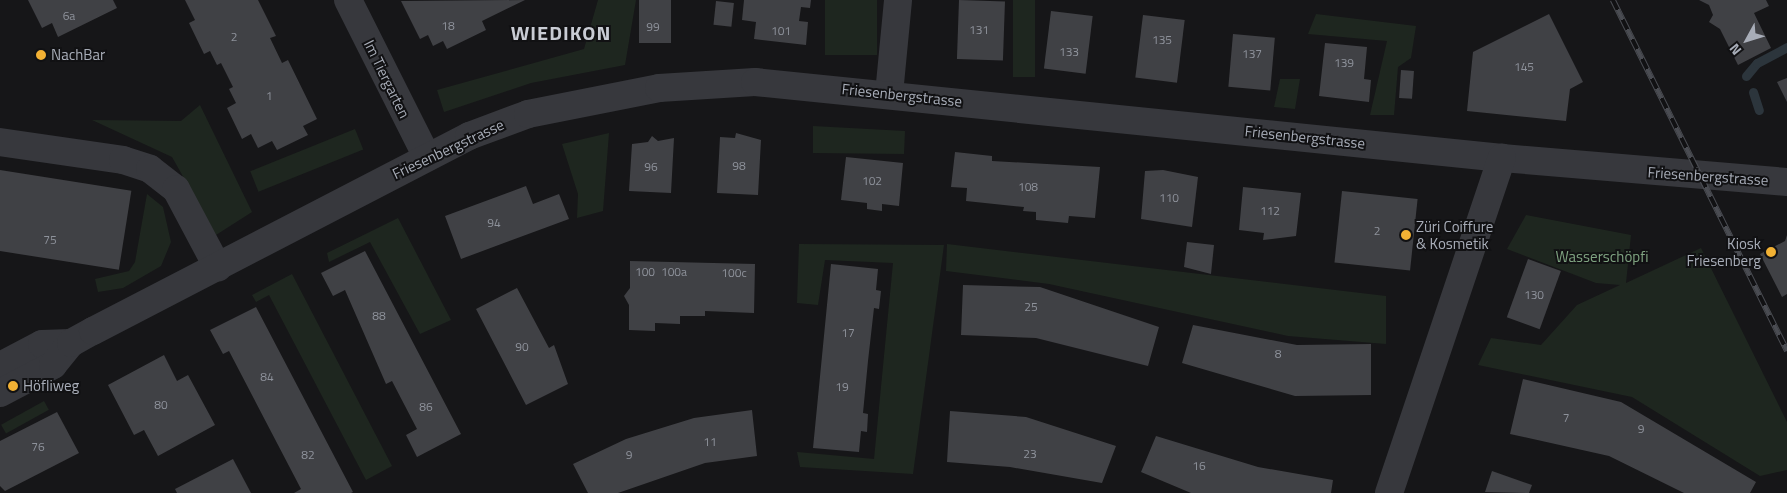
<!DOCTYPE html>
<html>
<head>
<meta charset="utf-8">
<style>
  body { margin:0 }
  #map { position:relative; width:1787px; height:493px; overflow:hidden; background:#161618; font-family:"Titillium Web",sans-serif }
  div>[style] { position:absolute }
  .green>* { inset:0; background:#1e261f; transform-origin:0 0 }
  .stream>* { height:9px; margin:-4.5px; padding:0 4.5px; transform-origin:4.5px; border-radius:4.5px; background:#2c353c }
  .building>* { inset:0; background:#404145; transform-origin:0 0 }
  .minor>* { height:28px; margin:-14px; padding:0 14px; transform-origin:14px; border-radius:14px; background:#37383d }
  .rail>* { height:5.5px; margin-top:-2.75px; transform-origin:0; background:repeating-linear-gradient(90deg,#111113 0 11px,#4a4c52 0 22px); box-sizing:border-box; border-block:1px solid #4a4c52 }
  .dots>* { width:14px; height:14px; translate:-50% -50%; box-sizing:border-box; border:2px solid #111113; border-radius:50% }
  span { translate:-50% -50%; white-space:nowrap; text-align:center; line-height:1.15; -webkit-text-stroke:4px #111113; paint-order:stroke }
  .number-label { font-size:12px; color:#8e929b }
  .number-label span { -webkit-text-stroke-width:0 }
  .poi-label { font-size:15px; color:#a8adb8 }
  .left { translate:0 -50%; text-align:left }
  .right { translate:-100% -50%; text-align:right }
  .street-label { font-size:15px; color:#a8adb8 }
  .park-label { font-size:15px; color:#7fa381 }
  .district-label { font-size:20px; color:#c9ccd4; font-weight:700; letter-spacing:1px }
  .north { position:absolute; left:1722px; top:15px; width:50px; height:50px; -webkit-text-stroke:4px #111113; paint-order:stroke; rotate:231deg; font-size:14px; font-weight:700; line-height:20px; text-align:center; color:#a8adb8 }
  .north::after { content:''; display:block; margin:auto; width:18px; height:22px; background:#a8adb8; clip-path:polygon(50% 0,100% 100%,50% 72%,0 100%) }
</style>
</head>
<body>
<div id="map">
  <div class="green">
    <div style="clip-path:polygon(598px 0,636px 0,625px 65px,531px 83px,444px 112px,437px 90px,584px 49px)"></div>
    <div style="left:825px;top:0;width:52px;height:55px"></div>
    <div style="left:1013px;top:0;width:22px;height:77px"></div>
    <div style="clip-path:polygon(1316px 14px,1416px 26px,1411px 58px,1398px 67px,1394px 115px,1370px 115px,1387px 41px,1308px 34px)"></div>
    <div style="clip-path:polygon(1280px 79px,1300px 79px,1295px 109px,1274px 107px)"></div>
    <div style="clip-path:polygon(200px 105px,252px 212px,216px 235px,172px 157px,92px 120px,181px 121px)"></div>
    <div style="clip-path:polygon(813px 126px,905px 131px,904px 154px,813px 153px)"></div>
    <div style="left:355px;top:129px;width:22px;height:113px;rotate:68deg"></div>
    <div style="clip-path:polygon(609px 133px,603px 211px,577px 218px,578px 194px,562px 144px)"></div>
    <div style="clip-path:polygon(147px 194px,163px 207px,171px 242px,161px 266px,123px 288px,98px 292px,95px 279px,129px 271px,135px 262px)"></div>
    <div style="clip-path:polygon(1526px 215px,1631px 235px,1626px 283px,1701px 248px,1787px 422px,1787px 470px,1760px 476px,1632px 397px,1478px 365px,1491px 338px,1541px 345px,1577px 305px,1620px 285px,1596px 283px,1507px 249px)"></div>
    <div style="clip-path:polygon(398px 218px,451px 320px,420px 334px,370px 242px,329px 262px,327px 253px)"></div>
    <div style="clip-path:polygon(799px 244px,944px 245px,913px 474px,800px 467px,797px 452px,874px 459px,893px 263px,825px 260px,818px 305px,797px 303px)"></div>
    <div style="clip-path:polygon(947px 244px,1386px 296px,1386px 344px,1288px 336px,1049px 284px,946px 271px)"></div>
    <div style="clip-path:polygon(292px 274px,392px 466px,366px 480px,269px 295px,256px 302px,252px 295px)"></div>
    <div style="left:44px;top:401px;width:10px;height:49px;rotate:61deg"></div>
  </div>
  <div class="stream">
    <div style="left:1746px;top:76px;width:17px;rotate:-50deg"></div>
    <div style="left:1757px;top:63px;width:34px;rotate:-28deg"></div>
    <div style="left:1753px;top:92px;width:19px;rotate:72deg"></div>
  </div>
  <div class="building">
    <div style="clip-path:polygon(28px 0,113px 0,117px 8px,58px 37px,52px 23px,42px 28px)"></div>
    <div style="clip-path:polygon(185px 0,258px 0,276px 36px,270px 38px,282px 63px,288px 60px,317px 119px,303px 126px,308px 135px,277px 150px,272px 141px,258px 148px,251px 134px,242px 139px,227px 108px,236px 103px,229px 89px,233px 87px,221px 63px,217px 65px,210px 51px,204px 54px,189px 23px,195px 20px)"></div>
    <div style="clip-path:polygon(525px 0,482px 21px,486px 30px,447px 49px,443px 41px,433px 46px,428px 35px,420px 39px,401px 1px)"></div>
    <div style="left:639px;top:0;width:32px;height:43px"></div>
    <div style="clip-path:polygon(744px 0,811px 0,810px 8px,801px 7px,799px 21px,808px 22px,806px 45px,754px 39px,756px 22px,742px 20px)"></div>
    <div style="left:959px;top:0;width:46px;height:59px;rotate:2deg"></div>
    <div style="clip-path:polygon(1699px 0,1766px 0,1769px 6px,1754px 13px,1771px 48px,1738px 65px,1720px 29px,1709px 22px,1713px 15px,1709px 5px)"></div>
    <div style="left:716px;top:1px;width:18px;height:24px;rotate:6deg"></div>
    <div style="left:1051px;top:11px;width:42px;height:58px;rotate:7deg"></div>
    <div style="clip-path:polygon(1549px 14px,1583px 82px,1570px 89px,1566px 121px,1467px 111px,1473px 52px)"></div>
    <div style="left:1143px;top:15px;width:42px;height:63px;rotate:7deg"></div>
    <div style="left:1233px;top:34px;width:42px;height:53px;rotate:5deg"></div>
    <div style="clip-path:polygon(1325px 43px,1367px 47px,1364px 79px,1371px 80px,1369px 102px,1319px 96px)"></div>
    <div style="left:1401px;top:70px;width:13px;height:28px;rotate:4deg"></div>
    <div style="clip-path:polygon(1787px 78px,1787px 102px,1777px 82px)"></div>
    <div style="clip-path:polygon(736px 133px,761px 140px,758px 195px,717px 193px,720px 137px,735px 138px)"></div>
    <div style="clip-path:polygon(652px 136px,658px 141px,674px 138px,671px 193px,629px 191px,632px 144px,648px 142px)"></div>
    <div style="clip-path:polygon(955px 152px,992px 156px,992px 161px,1100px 167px,1095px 218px,1069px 216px,1068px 223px,1036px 220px,1036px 212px,1023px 211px,1024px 207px,966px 201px,967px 188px,951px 187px)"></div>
    <div style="clip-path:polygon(846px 157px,903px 163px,899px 206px,882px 204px,882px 211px,867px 209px,867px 203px,841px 200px)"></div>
    <div style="left:0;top:170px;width:133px;height:80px;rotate:9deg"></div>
    <div style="clip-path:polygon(1163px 170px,1198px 177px,1192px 227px,1141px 219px,1145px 171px)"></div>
    <div style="clip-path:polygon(526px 186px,533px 204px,559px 194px,569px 219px,461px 259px,445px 216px)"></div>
    <div style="clip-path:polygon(1243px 187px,1301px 193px,1296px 236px,1263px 240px,1264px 233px,1239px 230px)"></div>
    <div style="left:1342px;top:191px;width:76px;height:72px;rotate:6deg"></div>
    <div style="clip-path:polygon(1787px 235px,1787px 294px,1782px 297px,1760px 254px,1785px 241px)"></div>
    <div style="clip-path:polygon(1187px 242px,1214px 245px,1211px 274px,1184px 267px)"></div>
    <div style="clip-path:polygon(365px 251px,461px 434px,417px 457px,406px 435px,417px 429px,392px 381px,386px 384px,345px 290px,333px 296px,321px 273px)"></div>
    <div style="left:1528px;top:259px;width:35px;height:62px;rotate:20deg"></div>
    <div style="clip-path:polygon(630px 261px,755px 264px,754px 313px,705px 311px,705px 316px,680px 316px,680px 324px,655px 323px,655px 331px,629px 330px,629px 305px,624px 296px,630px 288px)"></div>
    <div style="clip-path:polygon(831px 264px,878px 269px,876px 290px,881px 291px,879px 309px,874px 308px,868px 361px,863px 413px,868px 414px,867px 432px,861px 431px,859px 452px,813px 448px)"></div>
    <div style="clip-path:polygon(963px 285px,1040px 287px,1159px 327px,1148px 366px,1036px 338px,961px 335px)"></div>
    <div style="clip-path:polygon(517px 288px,549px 348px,554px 345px,568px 384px,526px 405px,476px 309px)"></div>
    <div style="clip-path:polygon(256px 307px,353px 492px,351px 493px,294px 493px,301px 489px,229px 351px,223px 354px,210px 330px)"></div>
    <div style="clip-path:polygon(1193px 325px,1297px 345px,1371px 344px,1371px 395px,1295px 396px,1182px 363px)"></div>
    <div style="clip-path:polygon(164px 355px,177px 381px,188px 375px,215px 425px,158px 456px,144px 430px,134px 435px,108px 385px)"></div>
    <div style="clip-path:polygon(1523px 379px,1621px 402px,1756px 482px,1750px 493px,1684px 493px,1609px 456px,1510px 434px)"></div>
    <div style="clip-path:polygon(752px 410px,757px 456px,705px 463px,618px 493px,588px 493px,573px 464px,626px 439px,694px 418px)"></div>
    <div style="clip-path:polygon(950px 411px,1026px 417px,1116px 446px,1102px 483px,1010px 467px,947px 462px)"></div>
    <div style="clip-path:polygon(57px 412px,79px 453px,5px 491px,0 486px,0 441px)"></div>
    <div style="clip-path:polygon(1156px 436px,1258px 467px,1333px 480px,1331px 493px,1191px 493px,1141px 472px)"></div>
    <div style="clip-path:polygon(233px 459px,251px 493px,177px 493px,175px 489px)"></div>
    <div style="clip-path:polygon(1492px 471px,1532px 485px,1529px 493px,1485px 492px)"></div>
  </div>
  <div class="minor">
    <div style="left:348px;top:0;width:176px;rotate:63.3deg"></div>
    <div style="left:889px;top:94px;width:94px;rotate:-84.5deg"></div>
    <div style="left:0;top:142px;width:124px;rotate:8.3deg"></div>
    <div style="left:123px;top:160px;width:28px;rotate:18deg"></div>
    <div style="left:150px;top:169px;width:33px;rotate:38deg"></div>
    <div style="left:176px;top:189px;width:89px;rotate:62deg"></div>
    <div style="left:0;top:366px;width:47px;rotate:-27.6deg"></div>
    <div style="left:42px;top:344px;width:29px;rotate:-2deg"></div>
    <div style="left:0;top:393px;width:60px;rotate:-27.8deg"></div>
    <div style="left:53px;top:365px;width:28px;rotate:-51deg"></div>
    <div style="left:71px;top:343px;width:25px;rotate:-29deg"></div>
    <div style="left:93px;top:331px;width:424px;rotate:-27.4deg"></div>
    <div style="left:469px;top:136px;width:63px;rotate:-20.4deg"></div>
    <div style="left:528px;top:114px;width:134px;rotate:-11.2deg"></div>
    <div style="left:659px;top:88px;width:96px;rotate:-3.6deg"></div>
    <div style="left:755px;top:82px;width:751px;rotate:5.81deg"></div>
    <div style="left:1502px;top:158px;width:286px;rotate:4.8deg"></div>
    <div style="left:1389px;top:493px;width:354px;rotate:-71.4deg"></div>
  </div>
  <div class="rail">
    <div style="left:1613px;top:0;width:392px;rotate:63.6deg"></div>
  </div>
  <div class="dots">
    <div style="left:41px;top:55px;background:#f2b134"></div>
    <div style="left:1406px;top:235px;background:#f2b134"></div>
    <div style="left:1771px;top:252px;background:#f2b134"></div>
    <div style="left:13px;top:386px;background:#f2b134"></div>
  </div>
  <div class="number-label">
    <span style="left:69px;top:16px">6a</span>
    <span style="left:448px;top:26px">18</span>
    <span style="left:653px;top:27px">99</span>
    <span style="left:979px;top:30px">131</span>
    <span style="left:781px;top:31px">101</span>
    <span style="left:234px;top:37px">2</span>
    <span style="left:1162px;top:40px">135</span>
    <span style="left:1069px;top:52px">133</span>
    <span style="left:1252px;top:54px">137</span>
    <span style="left:1344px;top:63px">139</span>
    <span style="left:1524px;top:67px">145</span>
    <span style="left:269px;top:96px">1</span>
    <span style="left:739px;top:166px">98</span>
    <span style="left:651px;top:167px">96</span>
    <span style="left:872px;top:181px">102</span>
    <span style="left:1028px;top:187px">108</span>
    <span style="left:1169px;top:198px">110</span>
    <span style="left:1270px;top:211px">112</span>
    <span style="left:494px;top:223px">94</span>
    <span style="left:1377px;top:231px">2</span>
    <span style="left:50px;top:240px">75</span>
    <span style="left:645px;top:272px">100</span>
    <span style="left:674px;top:272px">100a</span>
    <span style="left:734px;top:273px">100c</span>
    <span style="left:1534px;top:295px">130</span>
    <span style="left:1031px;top:307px">25</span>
    <span style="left:379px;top:316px">88</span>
    <span style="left:848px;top:333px">17</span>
    <span style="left:522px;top:347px">90</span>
    <span style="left:1278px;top:354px">8</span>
    <span style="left:267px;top:377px">84</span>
    <span style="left:842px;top:387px">19</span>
    <span style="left:161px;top:405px">80</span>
    <span style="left:426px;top:407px">86</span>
    <span style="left:1566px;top:418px">7</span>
    <span style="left:1641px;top:429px">9</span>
    <span style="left:710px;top:442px">11</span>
    <span style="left:38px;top:447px">76</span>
    <span style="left:1030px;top:454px">23</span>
    <span style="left:308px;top:455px">82</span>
    <span style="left:629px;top:455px">9</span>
    <span style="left:1199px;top:466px">16</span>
  </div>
  <div class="poi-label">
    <span class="left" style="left:51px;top:55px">NachBar</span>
    <span class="left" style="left:1416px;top:235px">Züri Coiffure<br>&amp; Kosmetik</span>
    <span class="right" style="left:1761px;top:252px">Kiosk<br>Friesenberg</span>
    <span class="left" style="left:23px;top:386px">Höfliweg</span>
  </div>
  <div class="street-label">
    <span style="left:387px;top:79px;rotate:64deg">Im Tiergarten</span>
    <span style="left:902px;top:95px;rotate:6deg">Friesenbergstrasse</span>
    <span style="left:1305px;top:137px;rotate:6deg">Friesenbergstrasse</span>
    <span style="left:448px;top:149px;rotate:-25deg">Friesenbergstrasse</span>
    <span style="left:1708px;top:176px;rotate:4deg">Friesenbergstrasse</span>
  </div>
  <div class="park-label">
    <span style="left:1602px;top:257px">Wasserschöpfi</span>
  </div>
  <div class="district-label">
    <span style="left:561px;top:32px">WIEDIKON</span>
  </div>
  <div class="north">N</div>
</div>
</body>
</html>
